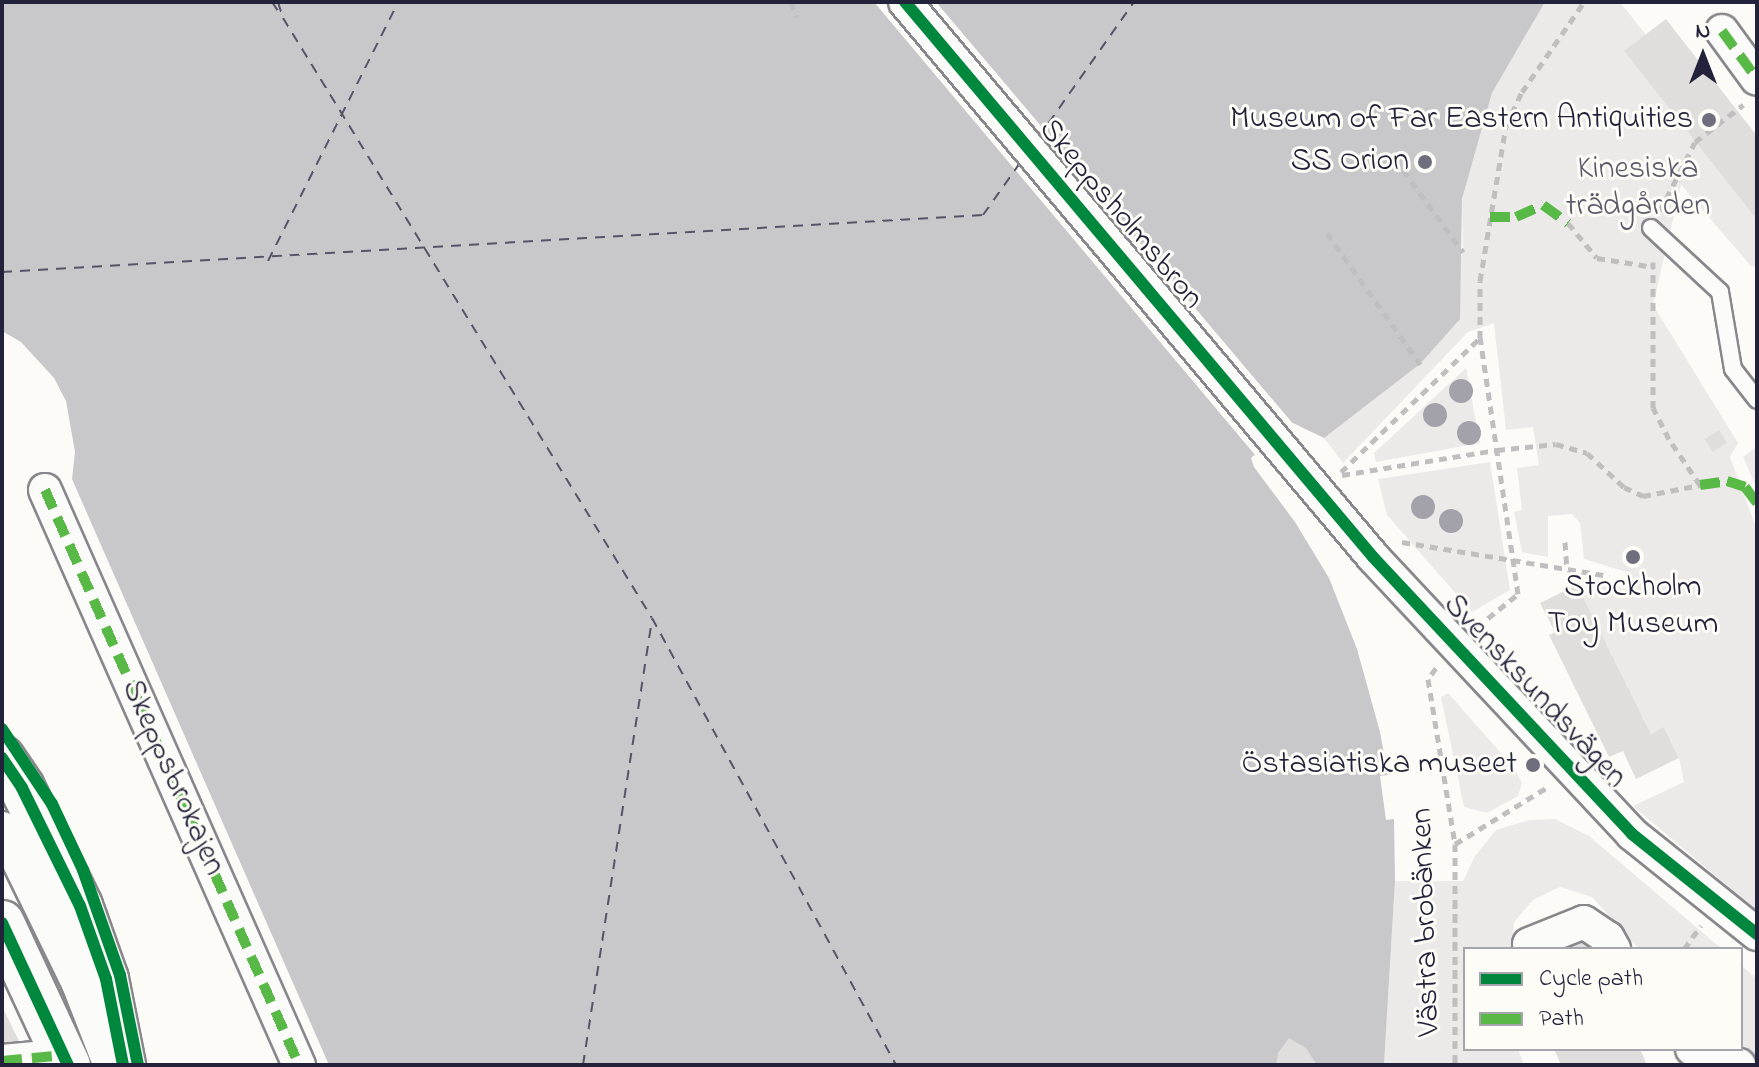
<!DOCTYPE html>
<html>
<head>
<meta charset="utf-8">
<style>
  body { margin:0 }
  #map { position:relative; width:1759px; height:1067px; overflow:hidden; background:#fcfbf8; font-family:"Indie Flower",sans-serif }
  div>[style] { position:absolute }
  .green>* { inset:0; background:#ebeae8 }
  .water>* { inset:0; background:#c8c8ca }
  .pier>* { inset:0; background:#fcfbf8 }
  .ferry>* { height:2px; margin-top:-1px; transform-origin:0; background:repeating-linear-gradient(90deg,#545466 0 10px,transparent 0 18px) }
  .building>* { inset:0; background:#dfdedd; transform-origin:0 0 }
  .path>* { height:5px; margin-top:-2.5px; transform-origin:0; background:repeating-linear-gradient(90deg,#bfbfc0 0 8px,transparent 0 14px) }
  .roads { filter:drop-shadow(2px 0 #88888c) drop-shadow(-2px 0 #88888c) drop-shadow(0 2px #88888c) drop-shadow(0 -2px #88888c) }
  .lane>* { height:16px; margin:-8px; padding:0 8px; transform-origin:8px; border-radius:8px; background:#fbfbf9 }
  .street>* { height:32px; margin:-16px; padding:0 16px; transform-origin:16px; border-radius:16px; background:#fbfbf9 }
  .secondary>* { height:44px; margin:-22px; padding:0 22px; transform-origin:22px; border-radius:22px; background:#fbfbf9 }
  .quiet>* { height:10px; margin-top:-5px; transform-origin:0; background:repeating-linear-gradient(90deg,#58b947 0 20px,transparent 0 30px) }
  .cycleway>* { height:12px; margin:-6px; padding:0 6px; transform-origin:6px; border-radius:6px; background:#00873e }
  .trees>* { width:24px; height:24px; margin:-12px; border-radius:50%; background:#a3a2aa }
  .dots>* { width:22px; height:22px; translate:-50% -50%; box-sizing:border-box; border:4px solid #fdfcf7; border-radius:50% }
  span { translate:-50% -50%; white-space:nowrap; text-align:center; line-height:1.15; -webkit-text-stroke:6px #fdfcf7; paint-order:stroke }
  .poi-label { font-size:32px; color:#22223b }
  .right { translate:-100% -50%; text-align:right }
  .park-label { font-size:32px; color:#5a5a6b }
  .street-label { font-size:32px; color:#22223b }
  .frame { position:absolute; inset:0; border:4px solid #22223b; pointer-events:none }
  .legend { position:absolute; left:1463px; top:947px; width:280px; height:104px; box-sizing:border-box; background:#fdfcf7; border:2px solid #a5a5ac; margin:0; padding:10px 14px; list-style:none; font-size:24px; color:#22223b }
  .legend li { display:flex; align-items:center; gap:16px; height:40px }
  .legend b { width:40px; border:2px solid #a5a5ac }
  .north { position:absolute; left:1663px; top:16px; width:80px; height:80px; -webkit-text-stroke:6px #fdfcf7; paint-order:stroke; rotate:0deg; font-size:22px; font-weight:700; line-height:32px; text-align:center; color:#22223b }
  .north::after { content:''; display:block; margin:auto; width:28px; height:36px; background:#22223b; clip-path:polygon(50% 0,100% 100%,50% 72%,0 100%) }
</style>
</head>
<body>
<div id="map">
  <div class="green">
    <div style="clip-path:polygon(1545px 2px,1620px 2px,1646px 35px,1625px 52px,1757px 220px,1757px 267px,1751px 266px,1681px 185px,1653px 305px,1738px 443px,1730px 457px,1757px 530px,1757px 911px,1633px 806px,1684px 782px,1679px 758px,1665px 728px,1651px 734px,1577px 585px,1627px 587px,1630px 573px,1584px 559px,1580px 523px,1572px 514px,1548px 516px,1548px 557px,1522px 552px,1514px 512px,1522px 510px,1517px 468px,1539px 465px,1533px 427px,1506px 430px,1494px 323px,1468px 332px,1343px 463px,1324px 438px,1420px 364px,1463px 252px,1462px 199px,1492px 93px)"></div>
    <div style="clip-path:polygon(1466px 368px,1480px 443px,1376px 462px,1374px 453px)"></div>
    <div style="clip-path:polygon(1757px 446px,1757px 489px,1743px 457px)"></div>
    <div style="clip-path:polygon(1490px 462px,1510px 590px,1472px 612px,1387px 515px,1378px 479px)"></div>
    <div style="clip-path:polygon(1448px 693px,1515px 769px,1522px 783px,1518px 796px,1487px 813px,1464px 807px,1441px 697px)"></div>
    <div style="clip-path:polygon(1555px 819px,1589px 836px,1722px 949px,1639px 949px,1592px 897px,1560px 887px,1533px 900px,1514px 922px,1512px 949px,1465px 949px,1465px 1049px,1518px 1049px,1524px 1065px,1384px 1065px,1395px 881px,1463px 881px,1475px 856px,1496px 830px,1530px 820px)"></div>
    <div style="clip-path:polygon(1741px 965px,1757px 979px,1757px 1061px,1741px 1048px)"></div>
  </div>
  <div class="water">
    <div style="clip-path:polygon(2px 2px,1545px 2px,1492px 93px,1462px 199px,1460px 319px,1420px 364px,1324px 438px,1293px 423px,1251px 458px,1254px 467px,1295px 522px,1329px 578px,1357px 649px,1380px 732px,1388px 775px,1380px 776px,1386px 820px,1394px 819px,1395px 881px,1384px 1065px,329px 1065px,72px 479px,75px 452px,66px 401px,54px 378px,21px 342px,2px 331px)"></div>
  </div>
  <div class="pier">
    <div style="clip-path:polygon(874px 2px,936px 2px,1300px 432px,1293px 428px,1256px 456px)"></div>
  </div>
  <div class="ferry">
    <div style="left:272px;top:2px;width:14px;rotate:56deg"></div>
    <div style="left:278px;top:2px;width:17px;rotate:73deg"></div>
    <div style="left:283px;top:18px;width:704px;rotate:58.41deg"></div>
    <div style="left:652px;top:618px;width:509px;rotate:61.37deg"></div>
    <div style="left:1038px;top:138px;width:166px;rotate:-54.8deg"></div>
    <div style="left:268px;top:261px;width:290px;rotate:-63.3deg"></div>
    <div style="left:2px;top:272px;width:983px;rotate:-3.33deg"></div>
    <div style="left:983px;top:215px;width:64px;rotate:-54.6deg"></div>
    <div style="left:583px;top:1065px;width:451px;rotate:-81.2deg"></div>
  </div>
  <div class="building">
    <div style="clip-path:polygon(1666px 19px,1757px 136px,1757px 220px,1624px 51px)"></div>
    <div style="left:1719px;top:430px;width:15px;height:17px;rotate:58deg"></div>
    <div style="clip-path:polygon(1577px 585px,1651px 734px,1664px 727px,1679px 758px,1636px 779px,1623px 751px,1609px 757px,1549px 635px,1555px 632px,1540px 603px)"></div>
    <div style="clip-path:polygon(1590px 938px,1595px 949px,1566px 949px)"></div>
    <div style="clip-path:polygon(2px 1006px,20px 1043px,2px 1045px)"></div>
    <div style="clip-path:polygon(1289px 1038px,1306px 1048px,1317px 1065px,1276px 1065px,1278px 1053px)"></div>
    <div style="clip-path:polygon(1554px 1049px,1640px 1049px,1647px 1065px,1561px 1065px)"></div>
  </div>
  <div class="path">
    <div style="left:791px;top:2px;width:16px;rotate:68deg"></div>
    <div style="left:1403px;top:170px;width:102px;rotate:53.8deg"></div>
    <div style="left:1660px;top:211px;width:77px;rotate:-63.1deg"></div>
    <div style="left:1695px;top:142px;width:61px;rotate:-37.6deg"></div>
    <div style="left:1568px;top:223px;width:45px;rotate:50.4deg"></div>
    <div style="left:1597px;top:258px;width:58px;rotate:9deg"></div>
    <div style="left:1327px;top:233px;width:161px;rotate:54.6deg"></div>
    <div style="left:1341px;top:472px;width:193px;rotate:-44deg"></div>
    <div style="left:1480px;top:338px;width:57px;rotate:-90deg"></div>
    <div style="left:1480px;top:281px;width:157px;rotate:-80.5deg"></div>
    <div style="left:1506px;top:126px;width:38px;rotate:-65deg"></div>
    <div style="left:1522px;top:92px;width:109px;rotate:-55.4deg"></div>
    <div style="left:1342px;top:475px;width:157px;rotate:-9.2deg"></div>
    <div style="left:1497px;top:450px;width:59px;rotate:-5.8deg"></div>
    <div style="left:1556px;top:444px;width:32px;rotate:16deg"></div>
    <div style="left:1587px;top:453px;width:50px;rotate:42.6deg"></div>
    <div style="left:1624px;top:487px;width:21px;rotate:25deg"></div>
    <div style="left:1643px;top:496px;width:58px;rotate:-10.9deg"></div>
    <div style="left:1700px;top:485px;width:55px;rotate:-124deg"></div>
    <div style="left:1669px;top:439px;width:35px;rotate:-117deg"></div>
    <div style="left:1653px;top:408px;width:146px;rotate:-90deg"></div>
    <div style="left:1402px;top:542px;width:210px;rotate:9.3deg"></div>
    <div style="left:1565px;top:542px;width:27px;rotate:86deg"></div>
    <div style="left:1477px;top:627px;width:53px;rotate:-38.8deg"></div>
    <div style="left:1518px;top:594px;width:259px;rotate:-98.4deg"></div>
    <div style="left:1436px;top:668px;width:14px;rotate:126deg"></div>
    <div style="left:1428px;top:679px;width:167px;rotate:80.7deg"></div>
    <div style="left:1455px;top:844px;width:221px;rotate:90deg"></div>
    <div style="left:1455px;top:844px;width:107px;rotate:-31.6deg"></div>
    <div style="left:1684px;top:949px;width:29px;rotate:-54deg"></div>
  </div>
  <div class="roads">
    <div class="lane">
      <div style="left:1651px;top:228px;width:94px;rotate:42.8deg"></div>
      <div style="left:1720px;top:292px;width:78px;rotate:80.4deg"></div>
      <div style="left:1733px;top:369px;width:39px;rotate:52deg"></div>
    </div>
    <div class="street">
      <div style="left:905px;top:2px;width:726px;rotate:49.86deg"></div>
      <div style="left:1373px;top:557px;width:379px;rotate:46.9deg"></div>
      <div style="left:1632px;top:834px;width:160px;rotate:38.7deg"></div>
      <div style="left:1722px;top:31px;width:59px;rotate:53.9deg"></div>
      <div style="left:45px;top:490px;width:629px;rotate:66.17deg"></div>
      <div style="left:2px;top:828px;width:174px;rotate:64deg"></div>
      <div style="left:78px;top:984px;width:79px;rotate:68.6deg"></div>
      <div style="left:1529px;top:944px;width:59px;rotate:-21.8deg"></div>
      <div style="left:1584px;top:922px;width:29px;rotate:34deg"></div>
      <div style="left:1608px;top:938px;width:13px;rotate:61deg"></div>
      <div style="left:1692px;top:1049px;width:50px;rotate:18.8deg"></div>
      <div style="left:2px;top:1061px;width:63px;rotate:-5.4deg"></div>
    </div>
    <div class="secondary">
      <div style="left:2px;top:758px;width:36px;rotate:56deg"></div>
      <div style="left:22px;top:788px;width:131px;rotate:63.8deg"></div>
      <div style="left:80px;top:906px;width:77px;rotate:70.4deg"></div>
      <div style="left:106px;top:979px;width:88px;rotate:78.8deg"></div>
      <div style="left:2px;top:923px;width:157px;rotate:65.1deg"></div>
    </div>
  </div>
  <div class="quiet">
    <div style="left:1722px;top:31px;width:59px;rotate:53.9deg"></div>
    <div style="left:1490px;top:217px;width:26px"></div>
    <div style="left:1516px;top:217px;width:30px;rotate:-24deg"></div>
    <div style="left:1543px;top:205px;width:31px;rotate:36deg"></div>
    <div style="left:1700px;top:485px;width:27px;rotate:-8deg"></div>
    <div style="left:1727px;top:481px;width:19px;rotate:18deg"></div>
    <div style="left:1745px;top:487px;width:20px;rotate:53deg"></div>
    <div style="left:45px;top:490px;width:629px;rotate:66.17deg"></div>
    <div style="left:2px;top:1061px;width:63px;rotate:-5.4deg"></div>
  </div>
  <div class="cycleway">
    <div style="left:905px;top:2px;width:726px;rotate:49.86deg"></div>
    <div style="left:1373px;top:557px;width:379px;rotate:46.9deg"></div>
    <div style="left:1632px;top:834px;width:160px;rotate:38.7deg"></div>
    <div style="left:2px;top:729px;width:90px;rotate:56.3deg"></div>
    <div style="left:52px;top:804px;width:73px;rotate:64.8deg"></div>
    <div style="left:83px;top:870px;width:111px;rotate:70.6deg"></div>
    <div style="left:120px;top:975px;width:92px;rotate:78.7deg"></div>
    <div style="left:2px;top:758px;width:36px;rotate:56deg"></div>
    <div style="left:22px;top:788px;width:131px;rotate:63.8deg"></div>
    <div style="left:80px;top:906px;width:77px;rotate:70.4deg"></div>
    <div style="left:106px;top:979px;width:88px;rotate:78.8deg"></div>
    <div style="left:2px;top:923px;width:157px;rotate:65.1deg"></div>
  </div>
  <div class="trees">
    <div style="left:1461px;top:391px"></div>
    <div style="left:1435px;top:415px"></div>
    <div style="left:1469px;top:433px"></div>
    <div style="left:1423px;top:507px"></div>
    <div style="left:1451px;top:521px"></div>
  </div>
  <div class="dots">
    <div style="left:1709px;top:120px;background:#6e6e7d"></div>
    <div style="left:1425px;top:162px;background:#6e6e7d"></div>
    <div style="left:1633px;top:557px;background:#6e6e7d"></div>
    <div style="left:1533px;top:765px;background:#6e6e7d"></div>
  </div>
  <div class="poi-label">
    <span class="right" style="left:1693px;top:120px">Museum of Far Eastern Antiquities</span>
    <span class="right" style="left:1409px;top:162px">SS Orion</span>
    <span style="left:1633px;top:607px">Stockholm<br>Toy Museum</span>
    <span class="right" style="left:1517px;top:765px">Östasiatiska museet</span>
  </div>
  <div class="park-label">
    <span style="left:1638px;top:189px">Kinesiska<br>trädgården</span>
  </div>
  <div class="street-label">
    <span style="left:1120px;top:215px;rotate:50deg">Skeppsholmsbron</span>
    <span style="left:1534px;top:692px;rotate:47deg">Svensksundsvägen</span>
    <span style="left:172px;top:778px;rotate:66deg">Skeppsbrokajen</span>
    <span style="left:1427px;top:922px;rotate:-92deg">Västra brobänken</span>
  </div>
  <div class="frame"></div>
  <ul class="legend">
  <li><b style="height:10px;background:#00873e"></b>Cycle path</li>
  <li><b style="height:10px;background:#58b947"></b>Path</li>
  </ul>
  <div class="north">N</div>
</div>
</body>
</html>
